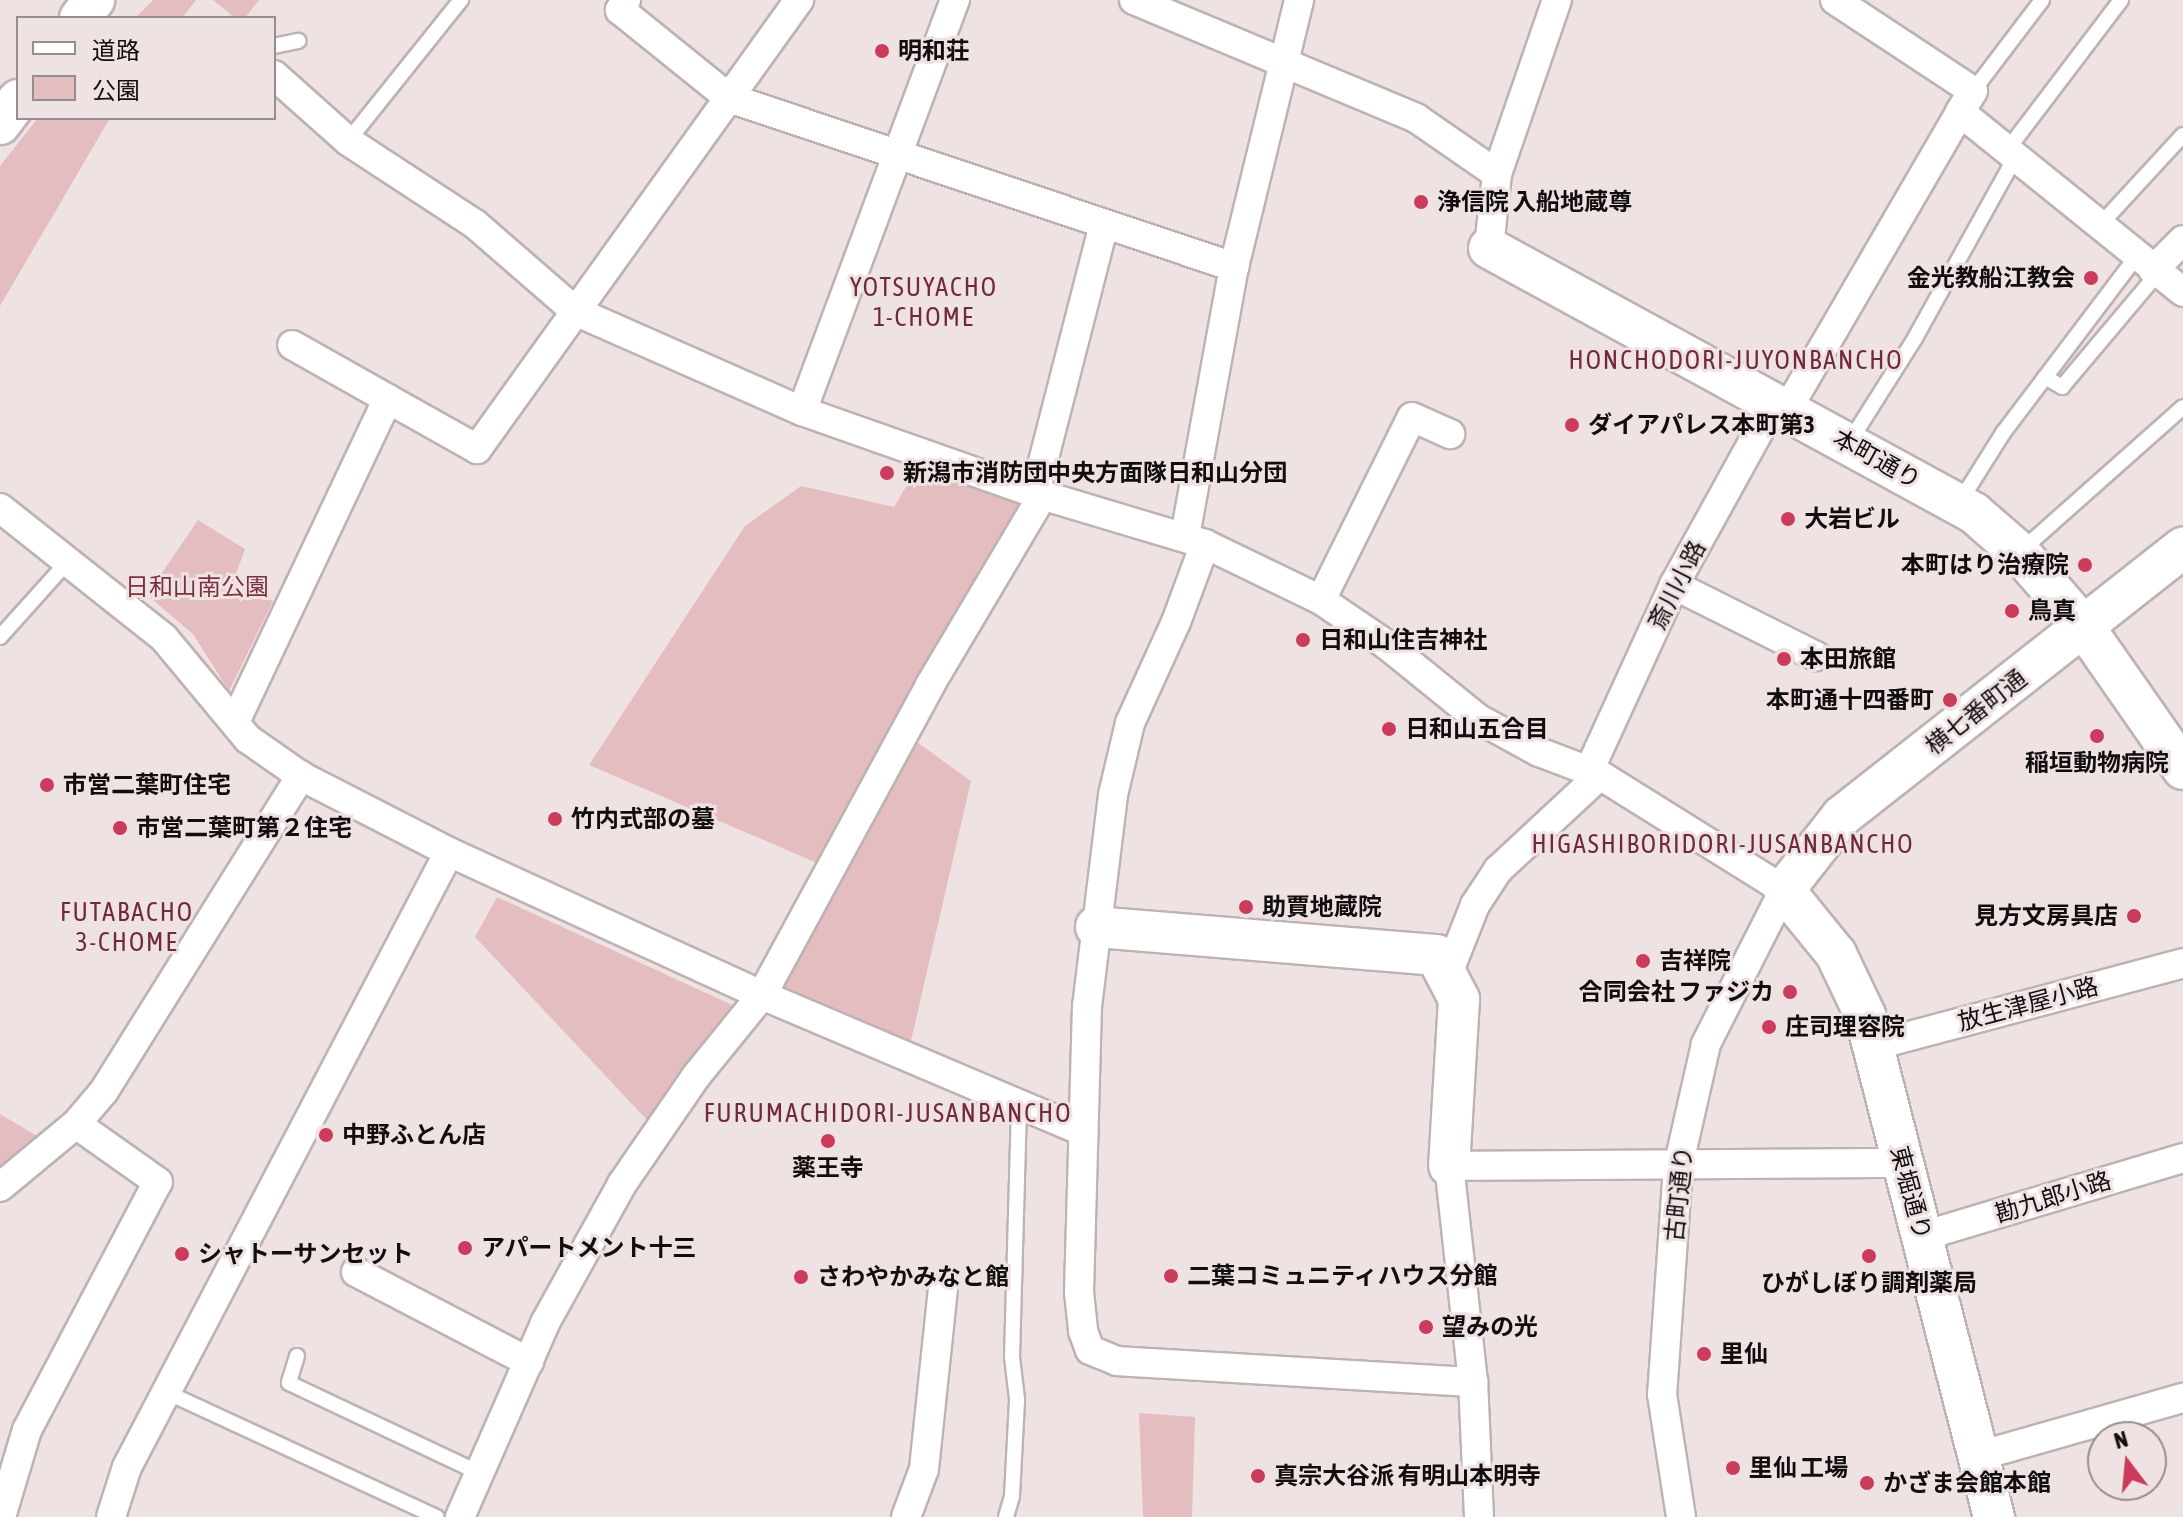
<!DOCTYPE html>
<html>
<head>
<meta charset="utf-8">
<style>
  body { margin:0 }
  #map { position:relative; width:2183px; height:1517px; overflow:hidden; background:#efe2e3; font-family:"Asap Condensed","Noto Sans JP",sans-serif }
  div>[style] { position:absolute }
  .green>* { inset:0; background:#e4bdc1 }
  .roads { filter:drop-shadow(2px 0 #bfb2b3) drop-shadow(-2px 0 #bfb2b3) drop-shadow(0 2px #bfb2b3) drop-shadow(0 -2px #bfb2b3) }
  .lane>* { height:14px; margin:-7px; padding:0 7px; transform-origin:7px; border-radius:7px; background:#fff }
  .street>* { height:28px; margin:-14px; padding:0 14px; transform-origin:14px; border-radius:14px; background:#fff }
  .secondary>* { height:40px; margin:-20px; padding:0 20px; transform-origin:20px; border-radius:20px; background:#fff }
  .dots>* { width:22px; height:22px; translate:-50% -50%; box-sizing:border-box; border:4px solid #efe2e3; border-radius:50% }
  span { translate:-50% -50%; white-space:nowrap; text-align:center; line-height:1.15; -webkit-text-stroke:6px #efe2e3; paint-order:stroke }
  .poi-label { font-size:24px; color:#120e0e; font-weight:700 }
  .left { translate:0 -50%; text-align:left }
  .right { translate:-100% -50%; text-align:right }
  .street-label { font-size:24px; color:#120e0e }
  .park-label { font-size:24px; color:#7b323f }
  .neighbourhood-label { font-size:26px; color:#712b38; letter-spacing:2px }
  .legend { position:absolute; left:16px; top:16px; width:260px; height:104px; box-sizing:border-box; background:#efe2e3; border:2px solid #978d8e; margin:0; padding:10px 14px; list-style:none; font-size:24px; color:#120e0e }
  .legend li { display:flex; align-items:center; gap:16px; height:40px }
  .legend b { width:40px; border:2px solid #978d8e }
  .north { position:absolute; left:2087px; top:1421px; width:80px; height:80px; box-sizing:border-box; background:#efe2e3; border:2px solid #978d8e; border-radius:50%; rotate:344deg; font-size:22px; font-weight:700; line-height:32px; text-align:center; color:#120e0e }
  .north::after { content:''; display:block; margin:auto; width:28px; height:36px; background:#ca3b5c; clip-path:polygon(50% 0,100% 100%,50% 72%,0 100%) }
</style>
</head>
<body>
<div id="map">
  <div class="green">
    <div style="clip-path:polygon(153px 0,196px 0,182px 18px,135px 18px)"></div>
    <div style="clip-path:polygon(213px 0,259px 0,245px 18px,235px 18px)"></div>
    <div style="clip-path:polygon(38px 118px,110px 118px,0 306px,0 166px)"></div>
    <div style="clip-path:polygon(919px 465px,1034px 497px,817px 863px,589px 765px,745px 526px,801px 486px,894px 507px)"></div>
    <div style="clip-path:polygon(198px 520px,245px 549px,233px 582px,273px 601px,229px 691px,193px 634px,147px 595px)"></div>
    <div style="clip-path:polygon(910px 737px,971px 781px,910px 1045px,773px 992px)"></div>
    <div style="clip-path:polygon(497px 897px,741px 1009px,648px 1121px,475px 937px)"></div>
    <div style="clip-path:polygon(0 1114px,42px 1139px,0 1174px)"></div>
    <div style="clip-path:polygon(1139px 1413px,1195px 1417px,1192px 1517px,1143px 1517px)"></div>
  </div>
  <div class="roads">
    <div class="lane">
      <div style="left:274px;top:46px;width:25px;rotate:-12deg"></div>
      <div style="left:1973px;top:91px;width:114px;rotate:-52.8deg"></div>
      <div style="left:348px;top:141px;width:181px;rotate:-51.3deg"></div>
      <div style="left:2008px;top:149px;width:187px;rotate:-52.8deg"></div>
      <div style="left:2098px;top:227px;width:125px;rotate:-47.3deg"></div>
      <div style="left:2045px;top:377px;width:20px;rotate:30deg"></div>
      <div style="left:2062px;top:387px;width:149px;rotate:-49.9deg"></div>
      <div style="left:1850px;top:441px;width:122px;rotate:-57.7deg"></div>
      <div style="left:1915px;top:338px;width:208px;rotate:-61deg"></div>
      <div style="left:1959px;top:503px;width:83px;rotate:-57.8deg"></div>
      <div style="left:2003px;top:433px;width:221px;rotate:-52.9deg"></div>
      <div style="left:2022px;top:550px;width:215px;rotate:-41.6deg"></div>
      <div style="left:0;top:637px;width:103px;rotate:-48.1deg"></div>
      <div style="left:297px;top:1356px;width:28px;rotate:107deg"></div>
      <div style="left:289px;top:1383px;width:208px;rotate:25.3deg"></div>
      <div style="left:166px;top:1392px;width:298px;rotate:24.8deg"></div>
      <div style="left:1006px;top:1517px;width:22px;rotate:-74deg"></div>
      <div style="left:1012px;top:1496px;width:97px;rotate:-87deg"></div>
      <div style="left:1017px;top:1399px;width:42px;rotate:-96.8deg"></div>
      <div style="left:1012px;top:1357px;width:250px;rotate:-88.4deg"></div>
    </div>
    <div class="street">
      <div style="left:626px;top:0;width:12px;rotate:121deg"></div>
      <div style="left:620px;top:10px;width:140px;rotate:38.9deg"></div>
      <div style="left:729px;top:98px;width:533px;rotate:18.5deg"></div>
      <div style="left:1134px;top:0;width:306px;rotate:22.7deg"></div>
      <div style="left:1416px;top:118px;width:98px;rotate:34.7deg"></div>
      <div style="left:1497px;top:174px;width:74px;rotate:96.2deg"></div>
      <div style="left:1835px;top:0;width:165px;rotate:33.4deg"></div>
      <div style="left:1973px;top:91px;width:25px;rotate:122deg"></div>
      <div style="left:1960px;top:112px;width:287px;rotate:38.9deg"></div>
      <div style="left:274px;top:75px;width:99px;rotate:41.7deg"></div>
      <div style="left:348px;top:141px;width:152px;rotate:33.2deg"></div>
      <div style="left:475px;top:224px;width:133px;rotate:41deg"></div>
      <div style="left:575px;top:311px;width:248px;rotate:23.8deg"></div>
      <div style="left:802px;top:411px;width:247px;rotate:19.4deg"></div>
      <div style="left:1035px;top:493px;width:177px;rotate:16.7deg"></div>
      <div style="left:1205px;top:544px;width:129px;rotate:25.8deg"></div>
      <div style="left:1321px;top:600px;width:80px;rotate:34.3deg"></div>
      <div style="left:1387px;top:645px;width:116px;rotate:39deg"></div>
      <div style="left:1477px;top:718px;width:71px;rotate:28.7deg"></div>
      <div style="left:1539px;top:752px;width:65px;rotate:20.7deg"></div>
      <div style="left:1600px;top:775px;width:217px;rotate:32deg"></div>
      <div style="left:1784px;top:890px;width:173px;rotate:116.9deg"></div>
      <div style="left:1706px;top:1044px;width:126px;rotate:102.8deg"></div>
      <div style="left:1678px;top:1167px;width:228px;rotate:94deg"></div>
      <div style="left:1662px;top:1394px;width:124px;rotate:81.2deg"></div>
      <div style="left:1497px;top:174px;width:184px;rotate:-71deg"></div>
      <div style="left:2153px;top:270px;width:42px;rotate:-45deg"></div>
      <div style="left:388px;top:399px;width:102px;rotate:29.3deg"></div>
      <div style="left:477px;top:449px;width:553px;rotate:-54.35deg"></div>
      <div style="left:1788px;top:408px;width:342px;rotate:-59.8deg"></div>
      <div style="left:802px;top:411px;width:439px;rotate:-69.6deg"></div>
      <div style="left:1035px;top:493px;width:277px;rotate:-75.6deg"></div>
      <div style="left:0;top:508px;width:209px;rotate:38.4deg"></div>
      <div style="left:164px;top:638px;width:131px;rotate:50.3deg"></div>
      <div style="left:248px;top:739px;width:65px;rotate:34.9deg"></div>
      <div style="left:301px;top:776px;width:166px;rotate:27.2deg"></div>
      <div style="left:449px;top:852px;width:344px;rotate:24.6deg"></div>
      <div style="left:762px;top:995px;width:349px;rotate:23deg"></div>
      <div style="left:1185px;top:536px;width:273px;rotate:-79.7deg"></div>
      <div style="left:1234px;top:267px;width:275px;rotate:-76.3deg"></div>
      <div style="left:1205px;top:544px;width:83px;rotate:110.4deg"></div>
      <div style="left:1176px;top:622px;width:111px;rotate:114.5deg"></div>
      <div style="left:1130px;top:723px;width:74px;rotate:103.3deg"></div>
      <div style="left:1113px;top:795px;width:213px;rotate:97deg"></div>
      <div style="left:1087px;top:1006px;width:286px;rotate:91.6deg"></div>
      <div style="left:1079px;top:1292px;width:39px;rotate:84deg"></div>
      <div style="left:1083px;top:1331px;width:20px;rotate:70deg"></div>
      <div style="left:1090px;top:1350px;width:29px;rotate:22deg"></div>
      <div style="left:1117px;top:1361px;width:357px;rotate:3.4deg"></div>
      <div style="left:1674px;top:585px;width:159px;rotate:26.6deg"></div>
      <div style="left:1321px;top:600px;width:204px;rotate:-63.6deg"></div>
      <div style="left:1412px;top:417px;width:42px;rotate:24.1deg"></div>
      <div style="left:235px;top:722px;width:357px;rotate:-64.7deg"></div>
      <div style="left:388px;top:399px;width:110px;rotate:-150.6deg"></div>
      <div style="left:1588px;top:773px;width:207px;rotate:-65.4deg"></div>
      <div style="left:1674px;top:585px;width:209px;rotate:-61.1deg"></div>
      <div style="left:1447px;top:976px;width:76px;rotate:-68.5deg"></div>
      <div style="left:1475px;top:905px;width:42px;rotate:-56.7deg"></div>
      <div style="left:1498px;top:870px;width:139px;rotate:-43deg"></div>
      <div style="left:1872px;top:1046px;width:322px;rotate:-14.9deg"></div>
      <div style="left:0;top:1187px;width:99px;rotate:-39.7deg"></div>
      <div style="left:76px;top:1124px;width:43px;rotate:-49.7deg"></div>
      <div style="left:104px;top:1091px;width:372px;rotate:-58deg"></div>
      <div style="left:1923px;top:1236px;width:271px;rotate:-16.7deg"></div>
      <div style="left:356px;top:1272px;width:195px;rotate:27.5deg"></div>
      <div style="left:1979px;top:1456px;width:212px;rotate:-15.9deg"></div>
      <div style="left:1px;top:1517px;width:91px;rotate:-73.4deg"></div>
      <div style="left:27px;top:1430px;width:280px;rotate:-62.2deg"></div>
      <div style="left:158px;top:1182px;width:100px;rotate:-144.7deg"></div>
      <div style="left:111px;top:1517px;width:52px;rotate:-72.3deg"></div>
      <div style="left:127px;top:1467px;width:694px;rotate:-62.36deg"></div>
      <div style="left:460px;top:1517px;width:212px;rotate:-66.3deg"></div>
      <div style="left:545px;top:1323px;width:159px;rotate:-61deg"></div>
      <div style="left:622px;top:1184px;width:132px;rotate:-55.5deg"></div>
      <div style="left:697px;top:1075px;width:103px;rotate:-50.9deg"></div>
      <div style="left:762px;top:995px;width:353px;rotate:-61.5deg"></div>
      <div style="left:930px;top:685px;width:221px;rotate:-59.3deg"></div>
      <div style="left:906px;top:1517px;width:51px;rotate:-69.4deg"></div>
      <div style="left:924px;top:1469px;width:182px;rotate:-84deg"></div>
      <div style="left:1479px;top:1517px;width:135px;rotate:-92.5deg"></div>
      <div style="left:1473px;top:1382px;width:217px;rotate:-96.3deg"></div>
      <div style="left:1449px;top:1166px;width:454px;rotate:-0.4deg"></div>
    </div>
    <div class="secondary">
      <div style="left:80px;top:18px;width:23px;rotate:-52deg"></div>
      <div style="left:0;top:124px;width:30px;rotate:-53deg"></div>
      <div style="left:1489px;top:248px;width:553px;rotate:28.65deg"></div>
      <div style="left:1974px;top:513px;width:60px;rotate:40.9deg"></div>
      <div style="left:2019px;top:552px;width:99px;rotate:49.1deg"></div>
      <div style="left:2084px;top:627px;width:173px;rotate:55.1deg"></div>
      <div style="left:1096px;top:927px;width:341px;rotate:4.7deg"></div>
      <div style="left:1436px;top:955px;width:50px;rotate:62.4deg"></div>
      <div style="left:1459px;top:999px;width:167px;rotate:93.4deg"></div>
      <div style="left:1994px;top:1517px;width:518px;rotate:-104.41deg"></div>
      <div style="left:1865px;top:1015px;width:68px;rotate:-115.4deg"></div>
      <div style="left:1836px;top:954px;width:82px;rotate:-129.1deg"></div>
      <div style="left:1784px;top:890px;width:94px;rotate:-51.9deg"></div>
      <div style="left:1842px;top:816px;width:434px;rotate:-38.2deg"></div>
    </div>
  </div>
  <div class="dots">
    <div style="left:882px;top:51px;background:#ca3b5c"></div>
    <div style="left:1421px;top:202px;background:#ca3b5c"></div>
    <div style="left:2091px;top:278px;background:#ca3b5c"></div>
    <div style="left:1572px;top:425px;background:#ca3b5c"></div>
    <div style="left:887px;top:473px;background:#ca3b5c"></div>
    <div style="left:1788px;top:519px;background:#ca3b5c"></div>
    <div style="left:2085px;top:565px;background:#ca3b5c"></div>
    <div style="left:2012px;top:611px;background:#ca3b5c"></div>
    <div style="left:1303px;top:640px;background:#ca3b5c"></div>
    <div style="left:1784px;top:659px;background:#ca3b5c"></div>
    <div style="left:1950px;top:700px;background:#ca3b5c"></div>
    <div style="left:1389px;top:729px;background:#ca3b5c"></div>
    <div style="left:2097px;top:736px;background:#ca3b5c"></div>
    <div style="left:47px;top:785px;background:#ca3b5c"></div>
    <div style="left:555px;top:819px;background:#ca3b5c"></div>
    <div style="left:120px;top:828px;background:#ca3b5c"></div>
    <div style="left:1246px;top:907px;background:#ca3b5c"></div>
    <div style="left:2134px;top:916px;background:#ca3b5c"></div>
    <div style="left:1643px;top:961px;background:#ca3b5c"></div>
    <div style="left:1790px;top:992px;background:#ca3b5c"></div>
    <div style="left:1769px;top:1027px;background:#ca3b5c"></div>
    <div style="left:326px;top:1135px;background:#ca3b5c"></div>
    <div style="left:828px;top:1141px;background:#ca3b5c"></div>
    <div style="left:465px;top:1248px;background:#ca3b5c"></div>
    <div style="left:182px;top:1254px;background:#ca3b5c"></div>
    <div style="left:1869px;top:1256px;background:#ca3b5c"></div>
    <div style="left:1171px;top:1276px;background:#ca3b5c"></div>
    <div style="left:801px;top:1277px;background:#ca3b5c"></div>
    <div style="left:1426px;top:1327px;background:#ca3b5c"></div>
    <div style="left:1704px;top:1354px;background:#ca3b5c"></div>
    <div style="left:1733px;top:1468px;background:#ca3b5c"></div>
    <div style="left:1258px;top:1476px;background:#ca3b5c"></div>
    <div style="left:1867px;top:1483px;background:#ca3b5c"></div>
  </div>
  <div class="poi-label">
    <span class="left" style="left:898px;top:51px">明和荘</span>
    <span class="left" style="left:1437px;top:202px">浄信院 入船地蔵尊</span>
    <span class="right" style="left:2075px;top:278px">金光教船江教会</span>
    <span class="left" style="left:1588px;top:425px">ダイアパレス本町第3</span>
    <span class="left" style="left:903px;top:473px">新潟市消防団中央方面隊日和山分団</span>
    <span class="left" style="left:1804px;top:519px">大岩ビル</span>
    <span class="right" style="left:2069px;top:565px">本町はり治療院</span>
    <span class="left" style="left:2028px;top:611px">鳥真</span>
    <span class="left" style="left:1319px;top:640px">日和山住吉神社</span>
    <span class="left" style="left:1800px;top:659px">本田旅館</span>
    <span class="right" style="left:1934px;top:700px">本町通十四番町</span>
    <span class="left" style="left:1405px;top:729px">日和山五合目</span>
    <span style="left:2097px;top:763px">稲垣動物病院</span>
    <span class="left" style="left:63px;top:785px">市営二葉町住宅</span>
    <span class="left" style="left:571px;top:819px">竹内式部の墓</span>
    <span class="left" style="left:136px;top:828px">市営二葉町第２住宅</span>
    <span class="left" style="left:1262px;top:907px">助賈地蔵院</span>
    <span class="right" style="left:2118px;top:916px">見方文房具店</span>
    <span class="left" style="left:1659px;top:961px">吉祥院</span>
    <span class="right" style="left:1774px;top:992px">合同会社 ファジカ</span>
    <span class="left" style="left:1785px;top:1027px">庄司理容院</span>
    <span class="left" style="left:342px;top:1135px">中野ふとん店</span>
    <span style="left:828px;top:1168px">薬王寺</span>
    <span class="left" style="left:481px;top:1248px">アパートメント十三</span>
    <span class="left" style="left:198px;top:1254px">シャトーサンセット</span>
    <span class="left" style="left:1187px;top:1276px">二葉コミュニティハウス分館</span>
    <span class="left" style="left:817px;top:1277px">さわやかみなと館</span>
    <span style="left:1869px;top:1283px">ひがしぼり調剤薬局</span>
    <span class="left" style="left:1442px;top:1327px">望みの光</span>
    <span class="left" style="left:1720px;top:1354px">里仙</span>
    <span class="left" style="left:1749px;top:1468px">里仙 工場</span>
    <span class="left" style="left:1274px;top:1476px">真宗大谷派 有明山本明寺</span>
    <span class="left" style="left:1883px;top:1483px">かざま会館本館</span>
  </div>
  <div class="street-label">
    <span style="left:1877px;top:459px;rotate:29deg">本町通り</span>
    <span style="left:1677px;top:585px;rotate:-63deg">斎川小路</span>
    <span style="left:1976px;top:712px;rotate:-38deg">横七番町通</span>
    <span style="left:2028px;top:1004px;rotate:-15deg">放生津屋小路</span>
    <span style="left:1911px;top:1193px;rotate:75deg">東堀通り</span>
    <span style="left:1679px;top:1194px;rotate:-84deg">古町通り</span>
    <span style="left:2053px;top:1197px;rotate:-17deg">勘九郎小路</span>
  </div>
  <div class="park-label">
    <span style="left:197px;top:587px">日和山南公園</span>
  </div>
  <div class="neighbourhood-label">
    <span style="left:924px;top:303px">YOTSUYACHO<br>1-CHOME</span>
    <span style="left:1736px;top:361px">HONCHODORI-JUYONBANCHO</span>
    <span style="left:1723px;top:845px">HIGASHIBORIDORI-JUSANBANCHO</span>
    <span style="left:127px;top:928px">FUTABACHO<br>3-CHOME</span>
    <span style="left:888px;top:1114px">FURUMACHIDORI-JUSANBANCHO</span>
  </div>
  <ul class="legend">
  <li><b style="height:10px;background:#fff"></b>道路</li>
  <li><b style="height:22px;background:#e4bdc1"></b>公園</li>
  </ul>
  <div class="north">N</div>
</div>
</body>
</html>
